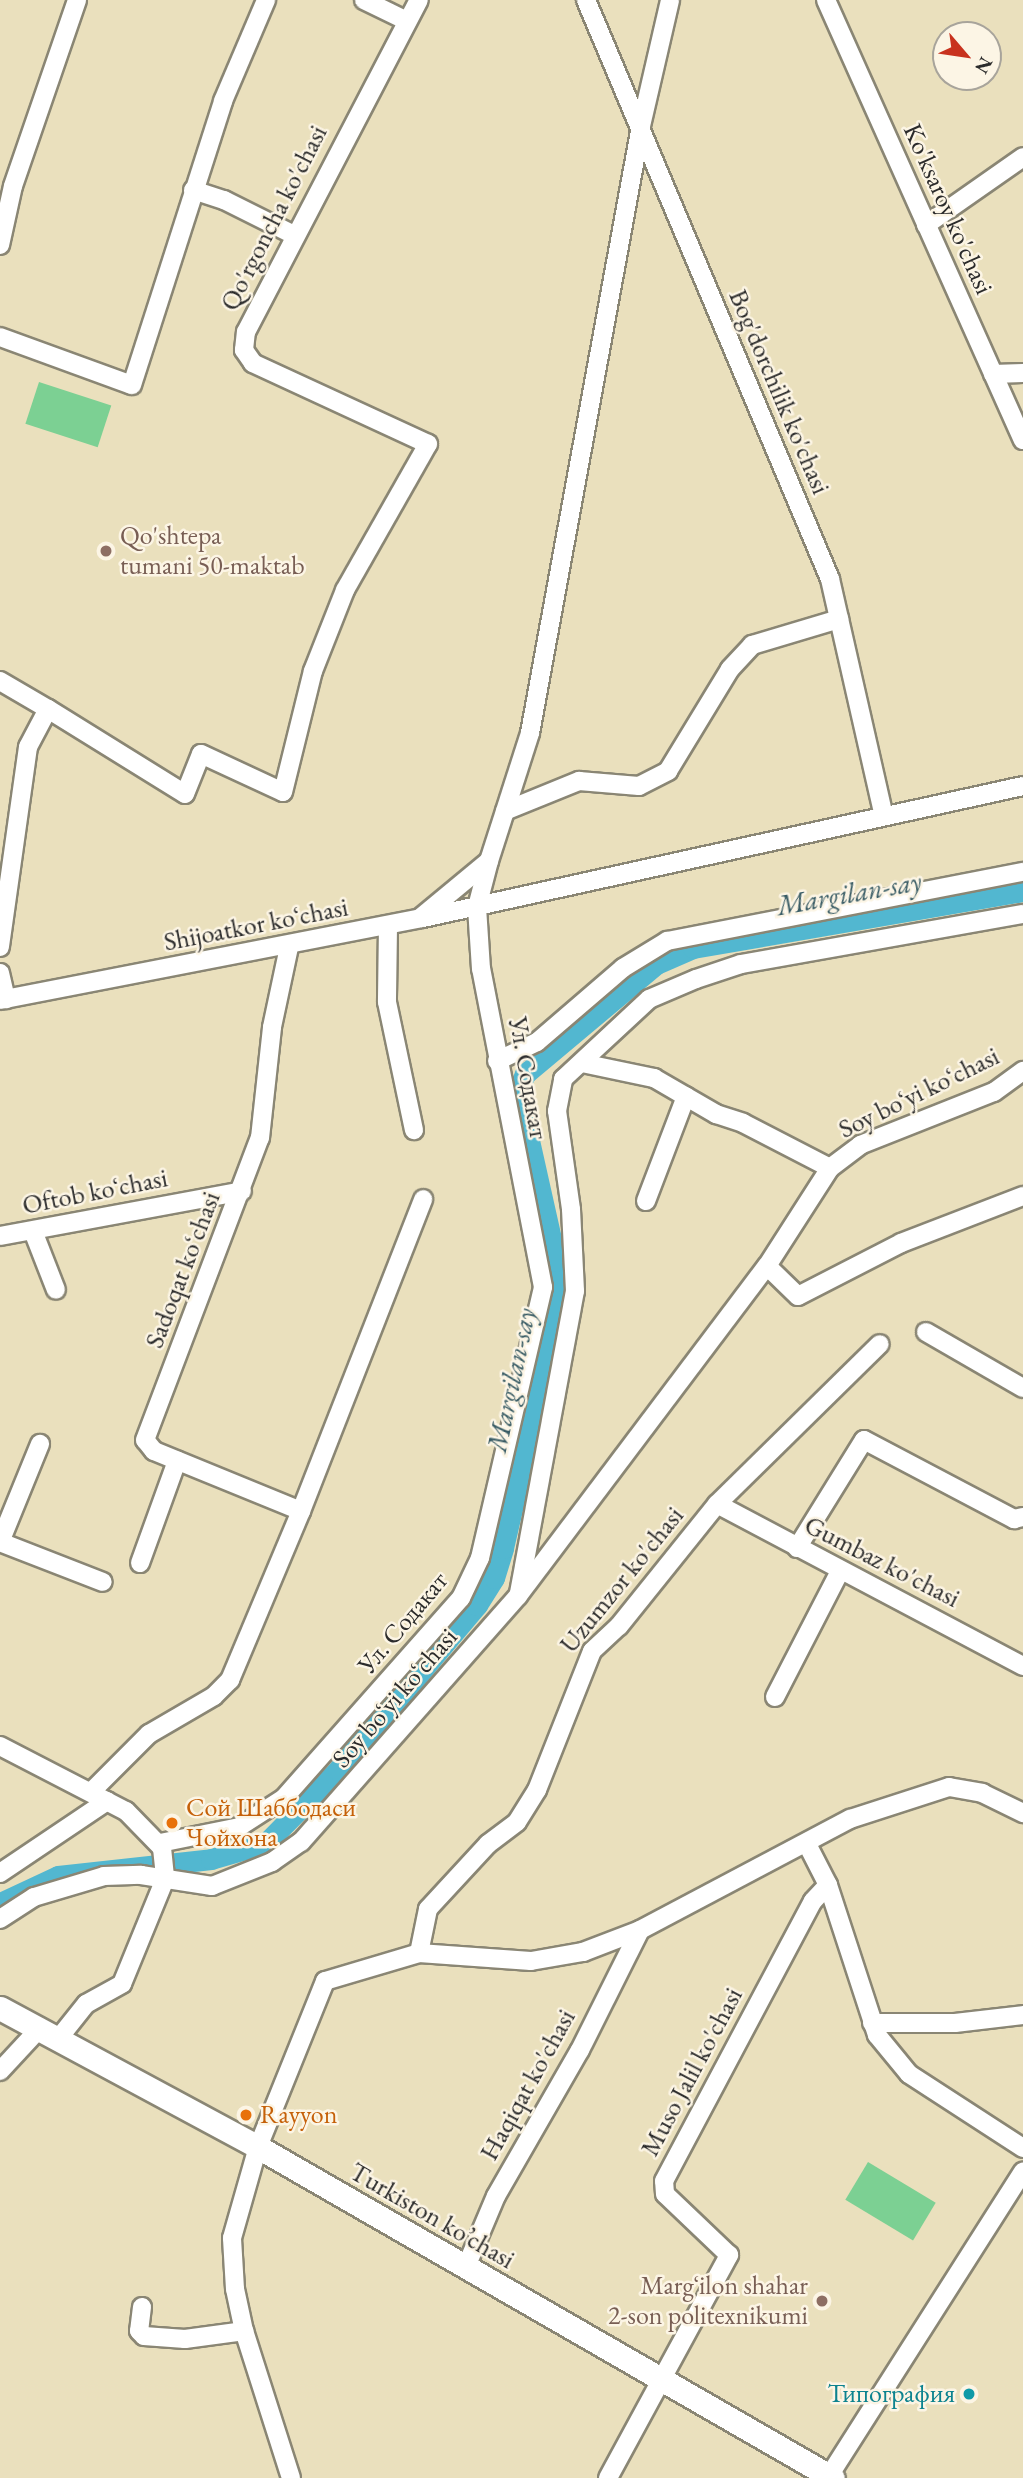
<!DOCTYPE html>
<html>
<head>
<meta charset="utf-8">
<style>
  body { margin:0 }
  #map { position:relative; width:1023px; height:2478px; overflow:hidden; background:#eae0bd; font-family:"EB Garamond",serif }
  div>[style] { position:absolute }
  .green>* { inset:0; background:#7cd093; transform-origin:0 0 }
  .river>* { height:21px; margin:-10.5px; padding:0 10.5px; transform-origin:10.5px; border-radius:10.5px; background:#52b7d0 }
  .roads { filter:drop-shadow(2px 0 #8a8674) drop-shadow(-2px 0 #8a8674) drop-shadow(0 2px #8a8674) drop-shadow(0 -2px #8a8674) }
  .minor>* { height:18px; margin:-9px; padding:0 9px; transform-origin:9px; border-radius:9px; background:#fff }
  .major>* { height:23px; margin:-11.5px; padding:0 11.5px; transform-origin:11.5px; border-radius:11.5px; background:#fff }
  .dots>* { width:19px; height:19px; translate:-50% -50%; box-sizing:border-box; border:4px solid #fcf5e5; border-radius:50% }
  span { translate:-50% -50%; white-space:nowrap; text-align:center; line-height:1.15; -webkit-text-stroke:5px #fcf5e5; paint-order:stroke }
  .street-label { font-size:26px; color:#2b2b2b }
  .education-label { font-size:26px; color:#785e54 }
  .left { translate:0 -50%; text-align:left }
  .right { translate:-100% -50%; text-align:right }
  .food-label { font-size:26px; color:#c56008 }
  .culture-label { font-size:26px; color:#0d838f }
  .water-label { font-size:28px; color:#395c65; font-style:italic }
  .north { position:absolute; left:932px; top:21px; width:70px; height:70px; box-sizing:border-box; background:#fcf5e5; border:2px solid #a8a49b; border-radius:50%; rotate:119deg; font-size:19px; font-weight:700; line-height:28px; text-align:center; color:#2b2b2b }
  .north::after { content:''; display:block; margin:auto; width:24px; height:32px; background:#c8321e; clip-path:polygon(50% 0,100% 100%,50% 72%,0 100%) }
</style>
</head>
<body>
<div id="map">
  <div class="green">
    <div style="left:39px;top:382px;width:76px;height:44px;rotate:18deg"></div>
    <div style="left:868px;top:2162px;width:79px;height:44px;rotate:31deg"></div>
  </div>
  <div class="river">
    <div style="left:0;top:1903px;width:64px;rotate:-25deg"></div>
    <div style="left:58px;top:1876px;width:154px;rotate:-6.3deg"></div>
    <div style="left:211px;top:1859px;width:57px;rotate:-16.2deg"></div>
    <div style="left:266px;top:1843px;width:103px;rotate:-45.4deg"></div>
    <div style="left:338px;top:1770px;width:216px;rotate:-49.9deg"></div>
    <div style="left:477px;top:1605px;width:32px;rotate:-58deg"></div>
    <div style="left:494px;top:1578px;width:31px;rotate:-73deg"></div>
    <div style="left:503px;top:1548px;width:235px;rotate:-77deg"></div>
    <div style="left:556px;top:1319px;width:58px;rotate:-90deg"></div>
    <div style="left:556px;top:1261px;width:174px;rotate:-102.6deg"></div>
    <div style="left:518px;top:1091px;width:18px;rotate:-68deg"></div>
    <div style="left:525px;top:1074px;width:171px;rotate:-40deg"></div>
    <div style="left:656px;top:964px;width:40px;rotate:-23.4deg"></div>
    <div style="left:693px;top:948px;width:335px;rotate:-9.8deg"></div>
  </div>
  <div class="roads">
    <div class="minor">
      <div style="left:364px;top:0;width:48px;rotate:26deg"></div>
      <div style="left:586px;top:0;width:628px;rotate:67.15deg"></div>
      <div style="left:830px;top:579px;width:243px;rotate:77.2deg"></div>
      <div style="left:826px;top:0;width:482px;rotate:65.9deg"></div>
      <div style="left:193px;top:190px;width:33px;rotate:18deg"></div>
      <div style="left:224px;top:200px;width:80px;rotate:26.6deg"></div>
      <div style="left:926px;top:225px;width:118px;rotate:-35deg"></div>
      <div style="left:0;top:245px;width:60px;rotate:-77.6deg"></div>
      <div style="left:13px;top:186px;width:197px;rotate:-71deg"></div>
      <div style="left:0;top:337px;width:140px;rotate:20deg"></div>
      <div style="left:132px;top:385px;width:298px;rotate:-72.2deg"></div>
      <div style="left:223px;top:101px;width:110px;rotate:-66.9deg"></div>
      <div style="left:993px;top:374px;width:30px;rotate:-2deg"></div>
      <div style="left:0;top:681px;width:56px;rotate:30.3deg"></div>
      <div style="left:48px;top:709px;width:43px;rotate:117.8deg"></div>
      <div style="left:28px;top:747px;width:202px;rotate:98deg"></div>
      <div style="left:48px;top:709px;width:161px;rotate:31.8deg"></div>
      <div style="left:185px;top:794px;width:43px;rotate:-68.2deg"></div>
      <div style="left:201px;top:754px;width:90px;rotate:24.9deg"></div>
      <div style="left:283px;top:792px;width:125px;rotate:-76.1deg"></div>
      <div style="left:313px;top:671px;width:87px;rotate:-68.4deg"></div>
      <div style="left:345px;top:590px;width:168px;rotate:-60.4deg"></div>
      <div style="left:428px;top:444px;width:193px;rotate:-155.2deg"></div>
      <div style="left:253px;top:363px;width:16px;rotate:-125deg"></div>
      <div style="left:244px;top:350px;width:18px;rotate:-84deg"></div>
      <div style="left:246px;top:332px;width:374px;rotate:-62.5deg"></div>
      <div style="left:505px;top:811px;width:80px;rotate:-22.1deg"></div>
      <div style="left:579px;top:781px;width:60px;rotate:4.8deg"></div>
      <div style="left:639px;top:786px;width:33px;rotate:-27deg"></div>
      <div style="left:668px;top:771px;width:119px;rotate:-58.7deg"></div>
      <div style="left:730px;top:669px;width:33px;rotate:-47deg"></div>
      <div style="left:752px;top:645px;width:91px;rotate:-16.6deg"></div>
      <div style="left:423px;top:918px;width:614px;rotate:-12.41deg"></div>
      <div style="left:388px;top:926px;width:76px;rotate:90.8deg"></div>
      <div style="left:387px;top:1002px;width:131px;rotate:78.1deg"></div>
      <div style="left:0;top:973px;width:27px;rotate:77deg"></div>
      <div style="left:0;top:1000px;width:428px;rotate:-11deg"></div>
      <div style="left:420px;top:918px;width:89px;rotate:-39.6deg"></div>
      <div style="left:489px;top:861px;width:134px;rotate:-72.2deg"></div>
      <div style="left:530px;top:733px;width:617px;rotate:-79.64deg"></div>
      <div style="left:641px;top:126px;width:129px;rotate:-77deg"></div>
      <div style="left:497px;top:1061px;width:44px;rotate:-25.4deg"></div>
      <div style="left:537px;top:1042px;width:113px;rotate:-40.7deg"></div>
      <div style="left:623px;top:968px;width:52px;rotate:-31.5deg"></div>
      <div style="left:667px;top:941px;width:363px;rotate:-11deg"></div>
      <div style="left:582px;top:1063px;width:74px;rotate:11.8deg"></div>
      <div style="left:654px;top:1078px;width:72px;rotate:30.1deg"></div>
      <div style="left:716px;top:1114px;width:28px;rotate:18deg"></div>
      <div style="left:743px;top:1123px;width:98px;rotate:27.3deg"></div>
      <div style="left:646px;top:1201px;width:112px;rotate:-69.1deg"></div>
      <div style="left:33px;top:1231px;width:63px;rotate:68.7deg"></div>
      <div style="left:0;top:1236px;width:246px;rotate:-10.5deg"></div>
      <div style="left:767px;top:1266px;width:43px;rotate:44.1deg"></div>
      <div style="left:798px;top:1296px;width:116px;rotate:-27.2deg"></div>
      <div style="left:901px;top:1243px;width:131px;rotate:-21.1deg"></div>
      <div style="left:926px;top:1332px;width:112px;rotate:30deg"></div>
      <div style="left:717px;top:1504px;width:346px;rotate:27.9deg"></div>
      <div style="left:301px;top:1511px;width:335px;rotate:-68.6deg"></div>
      <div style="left:0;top:1542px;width:110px;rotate:21.2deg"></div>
      <div style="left:0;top:1542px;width:106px;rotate:-67.8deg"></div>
      <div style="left:797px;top:1548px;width:127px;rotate:-58.2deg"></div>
      <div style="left:864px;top:1440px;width:170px;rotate:27.8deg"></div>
      <div style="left:1014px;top:1519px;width:9px;rotate:-13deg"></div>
      <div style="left:140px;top:1563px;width:109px;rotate:-70.1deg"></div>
      <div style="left:519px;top:1593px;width:307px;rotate:-79.5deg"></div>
      <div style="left:575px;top:1291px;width:82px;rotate:-92.8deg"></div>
      <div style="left:571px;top:1209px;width:99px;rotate:-98.1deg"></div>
      <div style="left:557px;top:1111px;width:33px;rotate:-79deg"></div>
      <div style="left:563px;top:1079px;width:117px;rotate:-42.9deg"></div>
      <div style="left:649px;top:999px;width:51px;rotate:-23.1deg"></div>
      <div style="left:696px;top:979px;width:47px;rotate:-18.4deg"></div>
      <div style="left:741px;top:964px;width:286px;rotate:-10.1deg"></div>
      <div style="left:775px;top:1697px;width:142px;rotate:-62.7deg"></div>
      <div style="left:0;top:1746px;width:142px;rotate:27.3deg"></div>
      <div style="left:126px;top:1811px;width:52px;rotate:45.8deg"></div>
      <div style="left:162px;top:1848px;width:31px;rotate:84deg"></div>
      <div style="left:165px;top:1879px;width:113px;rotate:112.3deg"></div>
      <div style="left:122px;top:1984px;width:41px;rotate:150.9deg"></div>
      <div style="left:86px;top:2004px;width:43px;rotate:128.5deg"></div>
      <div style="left:92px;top:1791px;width:81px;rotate:-45deg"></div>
      <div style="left:149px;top:1734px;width:75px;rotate:-30.3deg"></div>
      <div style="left:214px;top:1696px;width:23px;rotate:-45deg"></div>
      <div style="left:230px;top:1680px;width:183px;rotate:-67.2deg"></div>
      <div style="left:301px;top:1511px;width:159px;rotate:-157.8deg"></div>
      <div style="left:154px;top:1451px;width:14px;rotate:-129deg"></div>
      <div style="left:145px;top:1440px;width:323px;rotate:-69.2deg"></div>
      <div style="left:260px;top:1138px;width:112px;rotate:-83.8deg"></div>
      <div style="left:272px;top:1027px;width:82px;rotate:-78deg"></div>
      <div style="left:160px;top:1843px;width:81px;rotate:-11.4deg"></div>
      <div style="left:239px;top:1827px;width:54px;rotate:-32.8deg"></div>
      <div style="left:284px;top:1798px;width:267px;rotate:-48.5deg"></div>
      <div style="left:461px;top:1598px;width:44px;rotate:-64.6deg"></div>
      <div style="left:480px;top:1558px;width:278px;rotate:-76.9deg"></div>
      <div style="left:543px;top:1287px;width:324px;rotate:-101deg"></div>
      <div style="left:481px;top:969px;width:62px;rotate:-93.7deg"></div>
      <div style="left:477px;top:907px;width:48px;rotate:-75.4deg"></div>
      <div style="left:807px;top:1844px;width:46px;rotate:62.9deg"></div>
      <div style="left:828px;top:1885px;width:158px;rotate:71.9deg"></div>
      <div style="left:877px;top:2035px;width:50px;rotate:50.6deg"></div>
      <div style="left:909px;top:2074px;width:136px;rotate:33deg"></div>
      <div style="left:0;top:1873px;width:129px;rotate:-33.9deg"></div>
      <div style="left:0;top:1919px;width:40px;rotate:-32.9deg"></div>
      <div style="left:34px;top:1897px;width:73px;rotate:-16.7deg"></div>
      <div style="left:104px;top:1876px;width:37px;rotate:-2deg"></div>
      <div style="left:141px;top:1875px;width:72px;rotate:8.8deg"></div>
      <div style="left:212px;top:1886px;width:65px;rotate:-21.8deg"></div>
      <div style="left:272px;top:1862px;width:35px;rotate:-35deg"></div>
      <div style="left:301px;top:1842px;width:328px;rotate:-48.6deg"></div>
      <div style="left:518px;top:1596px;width:413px;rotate:-53deg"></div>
      <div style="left:767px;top:1266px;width:117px;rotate:-57.3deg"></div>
      <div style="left:830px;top:1168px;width:38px;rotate:-37deg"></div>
      <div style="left:860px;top:1145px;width:144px;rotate:-21.6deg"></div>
      <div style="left:994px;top:1092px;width:36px;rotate:-36deg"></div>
      <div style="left:419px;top:1953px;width:45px;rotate:-78.4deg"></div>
      <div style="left:428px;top:1909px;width:88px;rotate:-47.3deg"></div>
      <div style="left:488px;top:1844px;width:36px;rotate:-37deg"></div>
      <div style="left:517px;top:1822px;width:38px;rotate:-58deg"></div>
      <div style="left:537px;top:1790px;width:149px;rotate:-68.4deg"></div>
      <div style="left:592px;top:1651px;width:37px;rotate:-43deg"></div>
      <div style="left:619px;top:1626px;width:156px;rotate:-51.2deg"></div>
      <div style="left:717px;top:1504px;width:228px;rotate:-44.5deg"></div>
      <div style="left:872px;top:2023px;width:83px"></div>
      <div style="left:955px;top:2023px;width:68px;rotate:-6.7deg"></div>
      <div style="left:0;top:2071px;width:59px;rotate:-47.1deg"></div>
      <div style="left:466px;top:2267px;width:77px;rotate:-67.1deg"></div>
      <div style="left:496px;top:2196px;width:168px;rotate:-60.1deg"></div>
      <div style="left:580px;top:2050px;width:134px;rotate:-63.4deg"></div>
      <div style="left:142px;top:2307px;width:24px;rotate:97deg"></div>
      <div style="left:139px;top:2331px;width:7px;rotate:45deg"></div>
      <div style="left:144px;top:2336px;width:41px;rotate:4.2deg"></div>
      <div style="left:185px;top:2339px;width:60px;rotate:-7.7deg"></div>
      <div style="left:829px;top:2476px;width:361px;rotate:-57.5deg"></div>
      <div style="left:291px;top:2478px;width:154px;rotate:-107.7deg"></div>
      <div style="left:244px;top:2331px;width:43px;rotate:-102.1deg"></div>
      <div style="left:235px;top:2289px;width:51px;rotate:-93.4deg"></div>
      <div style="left:232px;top:2238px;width:95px;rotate:-74.1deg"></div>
      <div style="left:258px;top:2147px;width:179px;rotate:-68deg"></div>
      <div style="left:325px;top:1981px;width:98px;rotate:-16.6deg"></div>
      <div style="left:419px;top:1953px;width:112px;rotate:4.1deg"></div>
      <div style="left:531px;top:1961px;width:53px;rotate:-9.8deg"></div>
      <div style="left:583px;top:1952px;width:61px;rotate:-21.1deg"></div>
      <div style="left:640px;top:1930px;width:238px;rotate:-27.9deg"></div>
      <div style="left:850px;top:1819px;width:104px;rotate:-17.9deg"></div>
      <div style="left:949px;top:1787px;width:34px;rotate:10deg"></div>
      <div style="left:982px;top:1793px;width:46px;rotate:26deg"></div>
      <div style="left:608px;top:2478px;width:254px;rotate:-61.5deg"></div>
      <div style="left:729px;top:2255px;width:88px;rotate:-136.4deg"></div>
      <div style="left:665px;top:2194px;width:13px;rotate:-94deg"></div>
      <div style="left:664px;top:2181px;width:317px;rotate:-62deg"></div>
      <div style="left:813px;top:1901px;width:22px;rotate:-47deg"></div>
    </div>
    <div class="major">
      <div style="left:0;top:2008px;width:293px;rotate:28.3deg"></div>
      <div style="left:258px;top:2147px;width:663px;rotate:29.93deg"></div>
    </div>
  </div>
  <div class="dots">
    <div style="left:106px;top:551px;background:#8d6e63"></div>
    <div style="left:172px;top:1823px;background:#e8710a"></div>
    <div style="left:246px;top:2115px;background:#e8710a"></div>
    <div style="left:822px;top:2301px;background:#8d6e63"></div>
    <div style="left:969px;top:2394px;background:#0f9aa8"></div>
  </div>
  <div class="street-label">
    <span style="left:948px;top:209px;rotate:66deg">Ko'ksaroy ko'chasi</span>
    <span style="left:274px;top:218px;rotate:-63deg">Qo'rgoncha ko'chasi</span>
    <span style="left:779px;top:392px;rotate:67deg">Bog'dorchilik ko'chasi</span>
    <span style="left:256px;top:925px;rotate:-11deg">Shijoatkor koʻchasi</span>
    <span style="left:528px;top:1078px;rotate:80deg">Ул. Содакат</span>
    <span style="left:919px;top:1093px;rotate:-26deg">Soy boʻyi koʻchasi</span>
    <span style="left:95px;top:1192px;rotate:-11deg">Oftob koʻchasi</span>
    <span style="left:183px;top:1270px;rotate:-69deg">Sadoqat koʻchasi</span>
    <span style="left:882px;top:1562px;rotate:27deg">Gumbaz ko'chasi</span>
    <span style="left:622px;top:1580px;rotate:-51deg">Uzumzor ko'chasi</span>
    <span style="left:403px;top:1623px;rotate:-50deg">Ул. Содакат</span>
    <span style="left:395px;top:1698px;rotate:-49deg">Soy boʻyi koʻchasi</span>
    <span style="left:692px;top:2072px;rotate:-62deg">Muso Jalil ko'chasi</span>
    <span style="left:528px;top:2085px;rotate:-61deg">Haqiqat ko'chasi</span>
    <span style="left:432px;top:2216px;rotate:30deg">Turkiston ko’chasi</span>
  </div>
  <div class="education-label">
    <span class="left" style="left:120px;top:551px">Qo'shtepa<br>tumani 50-maktab</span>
    <span class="right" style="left:808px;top:2301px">Margʻilon shahar<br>2-son politexnikumi</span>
  </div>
  <div class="food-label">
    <span class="left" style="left:186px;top:1823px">Сой Шаббодаси<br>Чойхона</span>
    <span class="left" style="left:260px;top:2115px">Rayyon</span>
  </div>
  <div class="culture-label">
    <span class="right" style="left:955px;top:2394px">Типография</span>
  </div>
  <div class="water-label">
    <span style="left:849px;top:893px;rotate:-10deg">Margilan-say</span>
    <span style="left:511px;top:1380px;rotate:-78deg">Margilan-say</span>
  </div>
  <div class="north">N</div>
</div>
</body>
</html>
